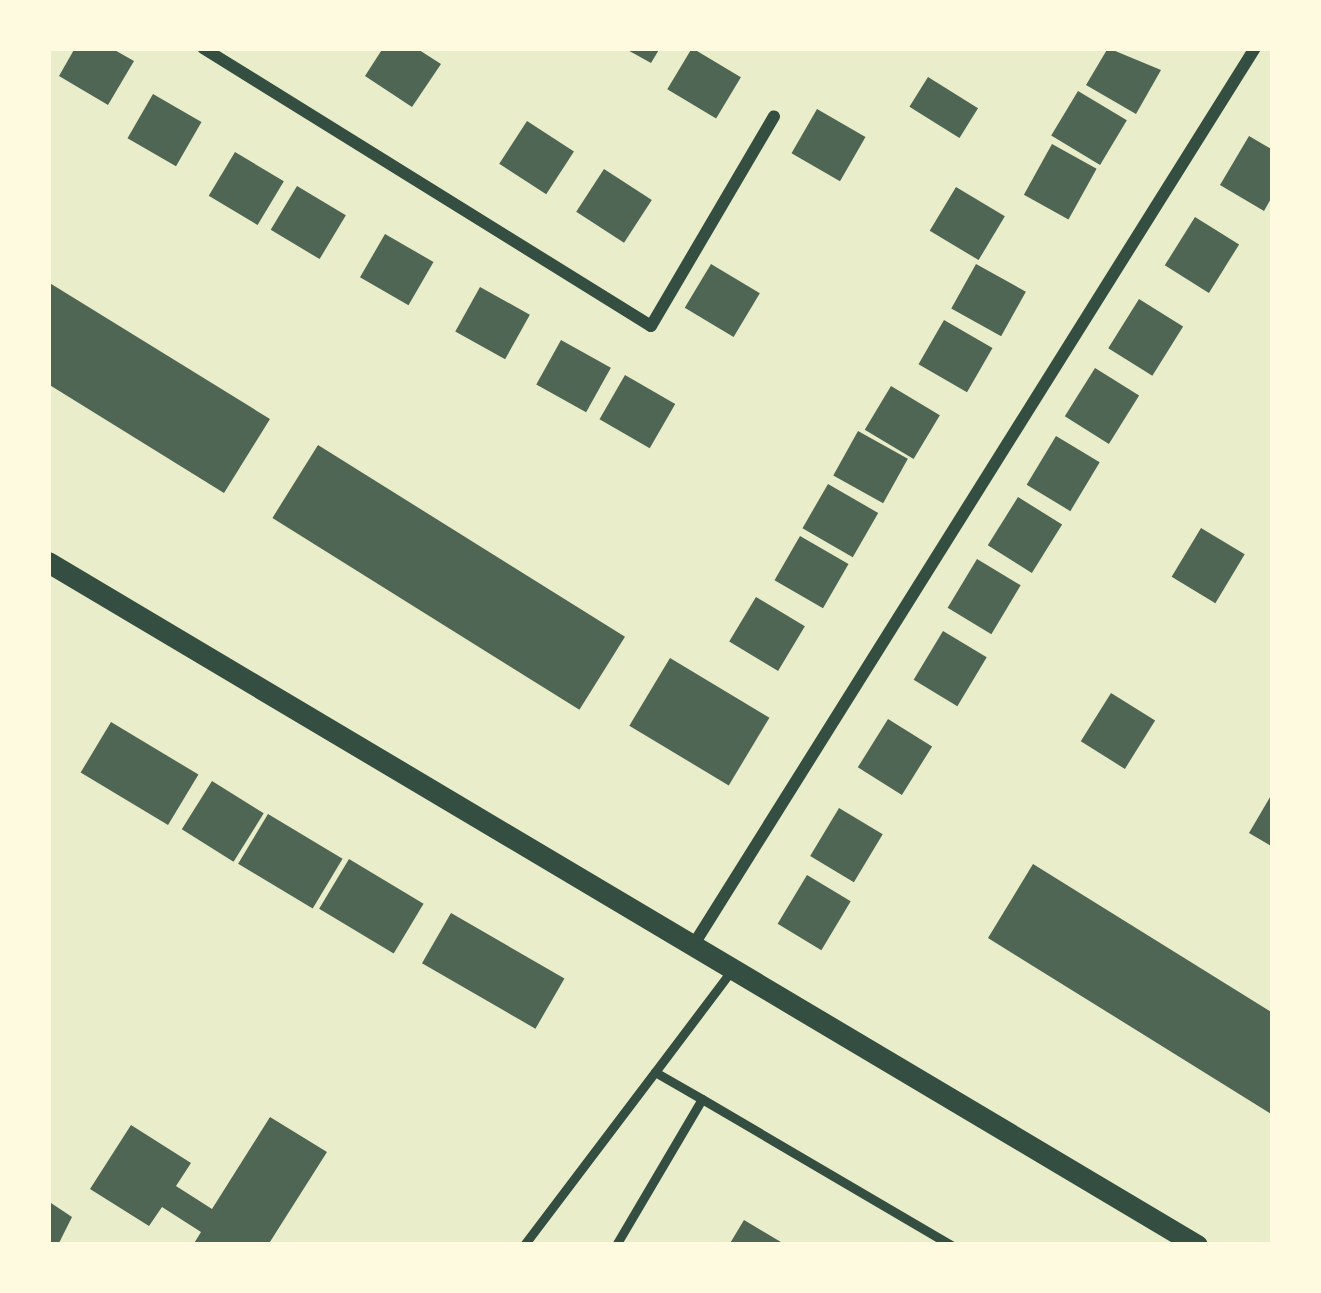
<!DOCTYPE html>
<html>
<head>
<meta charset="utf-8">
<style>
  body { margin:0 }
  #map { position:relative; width:1321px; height:1293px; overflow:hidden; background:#e9edc9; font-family:Bitter,serif }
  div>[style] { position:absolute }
  .building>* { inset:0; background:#4f6655; transform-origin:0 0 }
  .service>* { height:9px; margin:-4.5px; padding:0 4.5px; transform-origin:4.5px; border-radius:4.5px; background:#344e41 }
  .minor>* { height:12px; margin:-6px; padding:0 6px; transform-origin:6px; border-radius:6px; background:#344e41 }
  .tertiary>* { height:21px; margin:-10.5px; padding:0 10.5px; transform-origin:10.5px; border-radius:10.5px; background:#344e41 }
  span { translate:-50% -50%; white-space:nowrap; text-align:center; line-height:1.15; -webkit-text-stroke:12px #fefae0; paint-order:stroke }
  .frame { position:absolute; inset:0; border:51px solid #fefae0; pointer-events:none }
</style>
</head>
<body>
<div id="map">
  <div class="building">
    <div style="clip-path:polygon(75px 48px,111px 48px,134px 61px,108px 105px,59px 76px)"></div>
    <div style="clip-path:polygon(383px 48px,416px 48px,441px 64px,412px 107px,365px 76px)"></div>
    <div style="clip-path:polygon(624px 48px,660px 48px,651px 63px)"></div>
    <div style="left:692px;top:48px;width:57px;height:48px;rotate:31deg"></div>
    <div style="clip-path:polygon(1108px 48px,1161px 70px,1136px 114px,1086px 85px)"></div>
    <div style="left:928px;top:77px;width:59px;height:35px;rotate:32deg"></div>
    <div style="left:1078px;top:91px;width:57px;height:52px;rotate:31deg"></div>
    <div style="left:153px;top:94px;width:56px;height:51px;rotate:30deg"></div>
    <div style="left:817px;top:109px;width:56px;height:51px;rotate:30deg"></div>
    <div style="left:527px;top:121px;width:56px;height:51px;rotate:33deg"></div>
    <div style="clip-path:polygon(1249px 136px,1273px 150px,1273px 195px,1264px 211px,1220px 185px)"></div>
    <div style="left:1052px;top:144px;width:51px;height:58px;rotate:29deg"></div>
    <div style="left:235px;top:152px;width:57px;height:51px;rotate:31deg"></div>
    <div style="left:604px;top:169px;width:57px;height:51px;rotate:33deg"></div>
    <div style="left:297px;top:186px;width:57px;height:51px;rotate:31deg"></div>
    <div style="left:956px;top:187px;width:57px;height:51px;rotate:31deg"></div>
    <div style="left:1195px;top:217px;width:52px;height:57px;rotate:32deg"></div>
    <div style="left:385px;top:234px;width:56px;height:50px;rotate:30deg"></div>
    <div style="left:711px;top:264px;width:57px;height:51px;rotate:31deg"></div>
    <div style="left:976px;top:264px;width:57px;height:51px;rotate:29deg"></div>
    <div style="clip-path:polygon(48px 282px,270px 419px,224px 493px,48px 384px)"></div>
    <div style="left:480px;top:287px;width:57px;height:51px;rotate:29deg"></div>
    <div style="left:1139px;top:299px;width:52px;height:58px;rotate:32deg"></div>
    <div style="left:944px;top:320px;width:56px;height:51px;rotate:30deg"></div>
    <div style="left:561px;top:340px;width:57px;height:51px;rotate:29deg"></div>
    <div style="left:1095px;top:368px;width:52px;height:57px;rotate:32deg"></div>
    <div style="left:625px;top:375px;width:58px;height:51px;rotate:30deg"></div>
    <div style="left:891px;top:386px;width:57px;height:51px;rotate:31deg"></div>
    <div style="left:858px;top:431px;width:57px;height:51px;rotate:29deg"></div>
    <div style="left:1056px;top:436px;width:51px;height:57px;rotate:31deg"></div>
    <div style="left:318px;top:445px;width:362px;height:86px;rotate:32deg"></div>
    <div style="left:828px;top:484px;width:58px;height:51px;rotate:30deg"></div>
    <div style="left:1018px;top:497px;width:52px;height:57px;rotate:32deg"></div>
    <div style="left:1201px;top:528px;width:51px;height:57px;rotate:31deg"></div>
    <div style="left:800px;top:536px;width:56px;height:51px;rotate:30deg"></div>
    <div style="left:977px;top:559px;width:51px;height:57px;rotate:31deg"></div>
    <div style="left:756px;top:597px;width:57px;height:52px;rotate:31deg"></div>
    <div style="left:943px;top:631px;width:51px;height:57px;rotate:31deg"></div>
    <div style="left:670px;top:658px;width:116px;height:79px;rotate:31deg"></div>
    <div style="left:1111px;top:693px;width:52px;height:57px;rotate:32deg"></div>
    <div style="left:888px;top:719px;width:52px;height:57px;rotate:32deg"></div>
    <div style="left:111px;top:722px;width:102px;height:59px;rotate:31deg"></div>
    <div style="left:212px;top:781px;width:61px;height:57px;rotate:32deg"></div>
    <div style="clip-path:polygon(1273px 792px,1273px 847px,1249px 833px)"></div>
    <div style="left:839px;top:808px;width:51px;height:56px;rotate:31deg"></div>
    <div style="left:268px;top:814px;width:87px;height:58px;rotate:31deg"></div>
    <div style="left:349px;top:859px;width:87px;height:58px;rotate:31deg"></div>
    <div style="clip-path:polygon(1033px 864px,1273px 1013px,1273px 1115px,988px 938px)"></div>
    <div style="left:807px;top:875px;width:51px;height:57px;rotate:31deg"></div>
    <div style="left:451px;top:913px;width:131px;height:58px;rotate:30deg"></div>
    <div style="clip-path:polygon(270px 1117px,327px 1152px,268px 1245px,193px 1245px,201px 1232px,162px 1207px,149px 1226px,90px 1189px,131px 1125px,191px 1163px,176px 1186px,212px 1209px)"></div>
    <div style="clip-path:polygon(48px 1201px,72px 1217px,58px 1245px,48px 1245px)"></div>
    <div style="clip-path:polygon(744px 1220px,786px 1245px,729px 1245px)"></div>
  </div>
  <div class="service">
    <div style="left:702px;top:1099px;width:54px;rotate:-150.1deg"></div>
    <div style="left:655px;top:1072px;width:126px;rotate:-53deg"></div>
    <div style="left:524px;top:1245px;width:217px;rotate:-52.9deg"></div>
    <div style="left:616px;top:1245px;width:169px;rotate:-59.5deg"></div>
    <div style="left:702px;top:1099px;width:289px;rotate:30.4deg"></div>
  </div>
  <div class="minor">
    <div style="left:203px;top:48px;width:527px;rotate:31.82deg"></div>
    <div style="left:651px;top:326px;width:243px;rotate:-59.6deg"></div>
    <div style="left:694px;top:944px;width:1057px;rotate:-57.95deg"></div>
  </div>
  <div class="tertiary">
    <div style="left:48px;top:562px;width:1337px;rotate:30.73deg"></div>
  </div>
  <div class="frame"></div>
</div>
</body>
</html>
